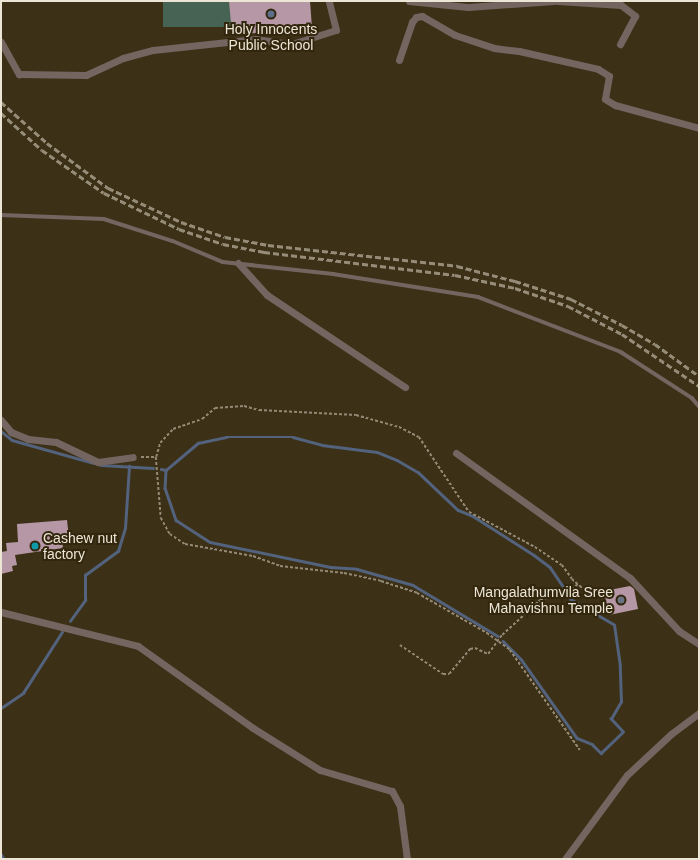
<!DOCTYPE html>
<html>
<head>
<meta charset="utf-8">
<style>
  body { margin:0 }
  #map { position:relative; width:700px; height:860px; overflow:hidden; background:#3c3017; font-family:Helvetica,sans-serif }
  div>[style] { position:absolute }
  .green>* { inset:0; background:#466353; transform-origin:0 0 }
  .stream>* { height:2.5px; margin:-1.25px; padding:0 1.25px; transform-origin:1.25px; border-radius:1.25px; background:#53627d }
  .building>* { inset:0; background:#b697a5 }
  .path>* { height:1.5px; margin-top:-0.75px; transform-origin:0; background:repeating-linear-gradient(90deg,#938975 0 3px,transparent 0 5px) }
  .lane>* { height:3.5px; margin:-1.75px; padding:0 1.75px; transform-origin:1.75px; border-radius:1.75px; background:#756561 }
  .street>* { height:7px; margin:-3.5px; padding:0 3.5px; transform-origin:3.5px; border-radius:3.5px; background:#756561 }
  .rail>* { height:2.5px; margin-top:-1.25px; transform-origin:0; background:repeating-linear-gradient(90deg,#968d79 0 6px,transparent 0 9px) }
  .dots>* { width:11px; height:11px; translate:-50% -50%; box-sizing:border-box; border:2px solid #32260d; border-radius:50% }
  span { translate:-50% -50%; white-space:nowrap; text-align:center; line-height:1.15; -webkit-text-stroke:4px #32260d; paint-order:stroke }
  .poi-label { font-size:14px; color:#ede6d7 }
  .left { translate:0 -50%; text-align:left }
  .right { translate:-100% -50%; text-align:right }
  .frame { position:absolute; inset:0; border:2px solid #ede6d7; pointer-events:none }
</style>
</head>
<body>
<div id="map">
  <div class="green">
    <div style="left:163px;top:1px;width:69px;height:26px"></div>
  </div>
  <div class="stream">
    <div style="left:1px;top:431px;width:14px;rotate:39deg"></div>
    <div style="left:12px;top:440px;width:85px;rotate:15.7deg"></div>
    <div style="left:101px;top:465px;width:52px;rotate:3.3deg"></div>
    <div style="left:161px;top:469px;width:5px;rotate:11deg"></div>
    <div style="left:166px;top:470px;width:18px;rotate:93deg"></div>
    <div style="left:165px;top:488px;width:34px;rotate:71deg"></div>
    <div style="left:176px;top:520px;width:40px;rotate:32.9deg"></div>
    <div style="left:210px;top:542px;width:124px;rotate:11.7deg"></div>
    <div style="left:331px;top:567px;width:26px;rotate:4deg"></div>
    <div style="left:357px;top:569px;width:58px;rotate:15.9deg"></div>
    <div style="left:413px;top:585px;width:99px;rotate:31deg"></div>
    <div style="left:166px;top:470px;width:42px;rotate:-40.2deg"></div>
    <div style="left:198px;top:443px;width:29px;rotate:-12deg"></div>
    <div style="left:226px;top:437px;width:67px"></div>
    <div style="left:293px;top:437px;width:30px;rotate:15deg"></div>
    <div style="left:322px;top:445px;width:55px;rotate:7.3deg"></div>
    <div style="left:377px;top:452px;width:22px;rotate:22deg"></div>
    <div style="left:397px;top:460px;width:24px;rotate:30deg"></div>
    <div style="left:418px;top:472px;width:55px;rotate:43.5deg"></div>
    <div style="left:458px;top:510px;width:16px;rotate:22deg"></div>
    <div style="left:473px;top:516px;width:72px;rotate:32.6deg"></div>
    <div style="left:534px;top:555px;width:20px;rotate:37deg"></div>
    <div style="left:550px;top:567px;width:25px;rotate:56deg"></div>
    <div style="left:70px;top:621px;width:26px;rotate:-54deg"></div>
    <div style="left:85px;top:600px;width:25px;rotate:-90deg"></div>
    <div style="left:85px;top:575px;width:41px;rotate:-36deg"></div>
    <div style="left:118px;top:551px;width:24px;rotate:-73deg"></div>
    <div style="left:125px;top:528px;width:62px;rotate:-86.3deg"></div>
    <div style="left:503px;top:641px;width:25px;rotate:45deg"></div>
    <div style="left:521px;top:659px;width:97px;rotate:54.7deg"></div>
    <div style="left:577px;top:738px;width:16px;rotate:22deg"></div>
    <div style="left:592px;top:744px;width:13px;rotate:45deg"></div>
    <div style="left:601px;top:753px;width:30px;rotate:-44deg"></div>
    <div style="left:623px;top:732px;width:18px;rotate:-133deg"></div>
    <div style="left:611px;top:719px;width:20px;rotate:-60deg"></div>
    <div style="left:621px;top:702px;width:36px;rotate:-92deg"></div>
    <div style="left:620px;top:666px;width:41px;rotate:-98.3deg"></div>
    <div style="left:614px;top:625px;width:50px;rotate:-149.8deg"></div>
    <div style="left:571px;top:600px;width:8px;rotate:-120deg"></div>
    <div style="left:1px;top:708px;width:27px;rotate:-34deg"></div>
    <div style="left:23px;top:693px;width:72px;rotate:-57.4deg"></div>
    <div style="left:1px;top:854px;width:6px;rotate:59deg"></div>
  </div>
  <div class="building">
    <div style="clip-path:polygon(229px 1px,310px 1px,312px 28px,232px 35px)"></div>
    <div style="clip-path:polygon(67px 520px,69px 538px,62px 539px,63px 548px,15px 555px,17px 565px,12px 566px,13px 571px,1px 574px,1px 552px,7px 551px,6px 543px,18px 542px,17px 524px)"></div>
    <div style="clip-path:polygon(630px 586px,634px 589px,638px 609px,609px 615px,604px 591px)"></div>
  </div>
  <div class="path">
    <div style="left:141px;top:457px;width:15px"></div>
    <div style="left:156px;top:457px;width:15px;rotate:-74deg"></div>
    <div style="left:160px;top:443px;width:19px;rotate:-47deg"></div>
    <div style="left:173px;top:429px;width:31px;rotate:-19deg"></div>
    <div style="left:202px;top:419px;width:17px;rotate:-40deg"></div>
    <div style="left:215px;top:408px;width:29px;rotate:-4deg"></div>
    <div style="left:244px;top:406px;width:16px;rotate:15deg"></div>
    <div style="left:259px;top:410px;width:97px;rotate:3deg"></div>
    <div style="left:356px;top:415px;width:45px;rotate:15.6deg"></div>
    <div style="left:399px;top:427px;width:22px;rotate:27deg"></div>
    <div style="left:419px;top:437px;width:90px;rotate:56.3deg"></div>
    <div style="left:469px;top:512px;width:75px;rotate:27.9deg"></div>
    <div style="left:535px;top:547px;width:32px;rotate:34deg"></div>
    <div style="left:562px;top:565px;width:17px;rotate:54deg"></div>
    <div style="left:572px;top:579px;width:21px;rotate:41deg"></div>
    <div style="left:156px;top:457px;width:61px;rotate:85.3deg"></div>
    <div style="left:161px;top:518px;width:18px;rotate:61deg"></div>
    <div style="left:170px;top:534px;width:18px;rotate:34deg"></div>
    <div style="left:185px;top:544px;width:69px;rotate:10deg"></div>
    <div style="left:253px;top:556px;width:29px;rotate:20deg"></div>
    <div style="left:280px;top:566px;width:64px;rotate:6.2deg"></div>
    <div style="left:344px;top:573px;width:38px;rotate:12deg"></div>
    <div style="left:381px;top:581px;width:38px;rotate:18deg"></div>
    <div style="left:417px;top:593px;width:81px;rotate:29.7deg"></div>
    <div style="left:487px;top:633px;width:29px;rotate:36deg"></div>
    <div style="left:510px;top:650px;width:122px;rotate:55deg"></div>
    <div style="left:400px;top:645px;width:52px;rotate:34deg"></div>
    <div style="left:443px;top:674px;width:6px"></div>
    <div style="left:449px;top:674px;width:33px;rotate:-50deg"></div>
    <div style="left:470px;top:649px;width:5px;rotate:-11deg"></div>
    <div style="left:475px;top:648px;width:14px;rotate:25deg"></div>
    <div style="left:488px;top:654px;width:24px;rotate:-54deg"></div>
    <div style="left:502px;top:635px;width:52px;rotate:-42.6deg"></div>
    <div style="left:540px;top:600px;width:28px;rotate:-17deg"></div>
    <div style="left:567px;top:592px;width:14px;rotate:-36deg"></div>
  </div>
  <div class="lane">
    <div style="left:1px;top:215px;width:103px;rotate:2.2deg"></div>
    <div style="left:104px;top:219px;width:72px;rotate:17.7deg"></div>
    <div style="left:173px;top:241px;width:54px;rotate:22.8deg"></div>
    <div style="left:223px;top:262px;width:111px;rotate:6.2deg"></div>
    <div style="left:333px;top:274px;width:147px;rotate:9deg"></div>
    <div style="left:478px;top:297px;width:153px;rotate:21deg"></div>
    <div style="left:621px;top:352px;width:85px;rotate:32.9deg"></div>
    <div style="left:692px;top:398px;width:11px;rotate:49deg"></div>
  </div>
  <div class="street">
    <div style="left:409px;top:1px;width:59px;rotate:5.8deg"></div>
    <div style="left:468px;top:7px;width:86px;rotate:-4deg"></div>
    <div style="left:558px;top:1px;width:63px;rotate:3.6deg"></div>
    <div style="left:621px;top:5px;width:18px;rotate:38deg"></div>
    <div style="left:635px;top:16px;width:32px;rotate:118deg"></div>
    <div style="left:1px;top:42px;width:37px;rotate:61deg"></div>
    <div style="left:19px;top:74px;width:67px;rotate:0.9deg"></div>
    <div style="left:86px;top:75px;width:41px;rotate:-24.7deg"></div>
    <div style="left:123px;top:58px;width:31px;rotate:-15deg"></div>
    <div style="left:153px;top:50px;width:103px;rotate:-6.2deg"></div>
    <div style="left:255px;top:39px;width:37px;rotate:8deg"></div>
    <div style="left:292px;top:44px;width:46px;rotate:-17.7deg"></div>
    <div style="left:336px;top:30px;width:30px;rotate:-104deg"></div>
    <div style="left:399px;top:60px;width:40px;rotate:-71.1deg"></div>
    <div style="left:412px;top:22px;width:6px;rotate:-51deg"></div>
    <div style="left:416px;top:17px;width:6px;rotate:-9deg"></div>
    <div style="left:422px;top:16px;width:38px;rotate:30deg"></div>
    <div style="left:455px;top:35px;width:41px;rotate:18.4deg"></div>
    <div style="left:494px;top:48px;width:25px;rotate:7deg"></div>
    <div style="left:519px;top:51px;width:81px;rotate:12.8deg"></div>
    <div style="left:598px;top:69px;width:13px;rotate:32deg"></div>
    <div style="left:609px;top:76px;width:23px;rotate:100deg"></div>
    <div style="left:605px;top:99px;width:12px;rotate:31deg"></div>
    <div style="left:615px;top:105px;width:87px;rotate:15.3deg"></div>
    <div style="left:238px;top:263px;width:43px;rotate:47.8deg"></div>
    <div style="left:267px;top:295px;width:166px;rotate:33.7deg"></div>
    <div style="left:1px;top:420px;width:16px;rotate:50deg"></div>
    <div style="left:11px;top:432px;width:18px;rotate:22deg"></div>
    <div style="left:28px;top:439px;width:28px;rotate:6deg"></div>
    <div style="left:56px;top:442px;width:47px;rotate:25.5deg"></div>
    <div style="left:98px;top:462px;width:35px;rotate:-8deg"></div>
    <div style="left:456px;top:453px;width:214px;rotate:35.7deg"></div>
    <div style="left:630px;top:578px;width:72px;rotate:47.2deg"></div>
    <div style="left:679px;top:631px;width:24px;rotate:33deg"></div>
    <div style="left:1px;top:612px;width:141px;rotate:13.9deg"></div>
    <div style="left:138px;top:646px;width:141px;rotate:35.5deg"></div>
    <div style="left:253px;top:728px;width:79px;rotate:32.1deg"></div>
    <div style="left:320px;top:770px;width:75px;rotate:16.3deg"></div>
    <div style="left:392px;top:791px;width:17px;rotate:62deg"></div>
    <div style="left:400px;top:806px;width:53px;rotate:82.5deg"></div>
    <div style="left:565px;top:859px;width:104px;rotate:-53.6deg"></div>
    <div style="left:627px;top:775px;width:60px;rotate:-43deg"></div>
    <div style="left:671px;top:734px;width:35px;rotate:-37deg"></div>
  </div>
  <div class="rail">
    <div style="left:1px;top:102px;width:62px;rotate:41.7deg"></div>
    <div style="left:47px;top:143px;width:76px;rotate:36.4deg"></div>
    <div style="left:108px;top:188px;width:81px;rotate:25deg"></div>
    <div style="left:181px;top:222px;width:46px;rotate:18.8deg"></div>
    <div style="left:225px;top:237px;width:44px;rotate:10.5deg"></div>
    <div style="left:268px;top:245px;width:190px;rotate:6.3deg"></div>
    <div style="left:457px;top:266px;width:60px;rotate:14.5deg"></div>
    <div style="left:515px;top:281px;width:59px;rotate:17.8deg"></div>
    <div style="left:571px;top:299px;width:57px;rotate:27deg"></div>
    <div style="left:622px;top:325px;width:38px;rotate:30deg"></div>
    <div style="left:655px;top:344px;width:54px;rotate:36deg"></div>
    <div style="left:1px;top:113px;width:55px;rotate:42.1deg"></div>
    <div style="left:42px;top:150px;width:75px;rotate:34.7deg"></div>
    <div style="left:104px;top:193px;width:83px;rotate:25.6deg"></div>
    <div style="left:179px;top:229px;width:46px;rotate:18.8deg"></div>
    <div style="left:223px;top:244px;width:42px;rotate:11deg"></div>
    <div style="left:264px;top:252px;width:192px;rotate:6.9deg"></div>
    <div style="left:455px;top:275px;width:61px;rotate:12.2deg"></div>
    <div style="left:515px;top:288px;width:56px;rotate:18.8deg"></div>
    <div style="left:568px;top:306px;width:61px;rotate:27.4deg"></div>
    <div style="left:622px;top:334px;width:93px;rotate:34deg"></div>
  </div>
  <div class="dots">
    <div style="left:271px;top:14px;background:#5c6f8a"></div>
    <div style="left:35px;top:546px;background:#0f9aa8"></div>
    <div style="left:621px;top:600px;background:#6b7280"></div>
  </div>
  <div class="poi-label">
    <span style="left:271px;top:37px">Holy Innocents<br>Public School</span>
    <span class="left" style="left:43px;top:546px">Cashew nut<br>factory</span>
    <span class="right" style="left:613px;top:600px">Mangalathumvila Sree<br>Mahavishnu Temple</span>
  </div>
  <div class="frame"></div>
</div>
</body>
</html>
